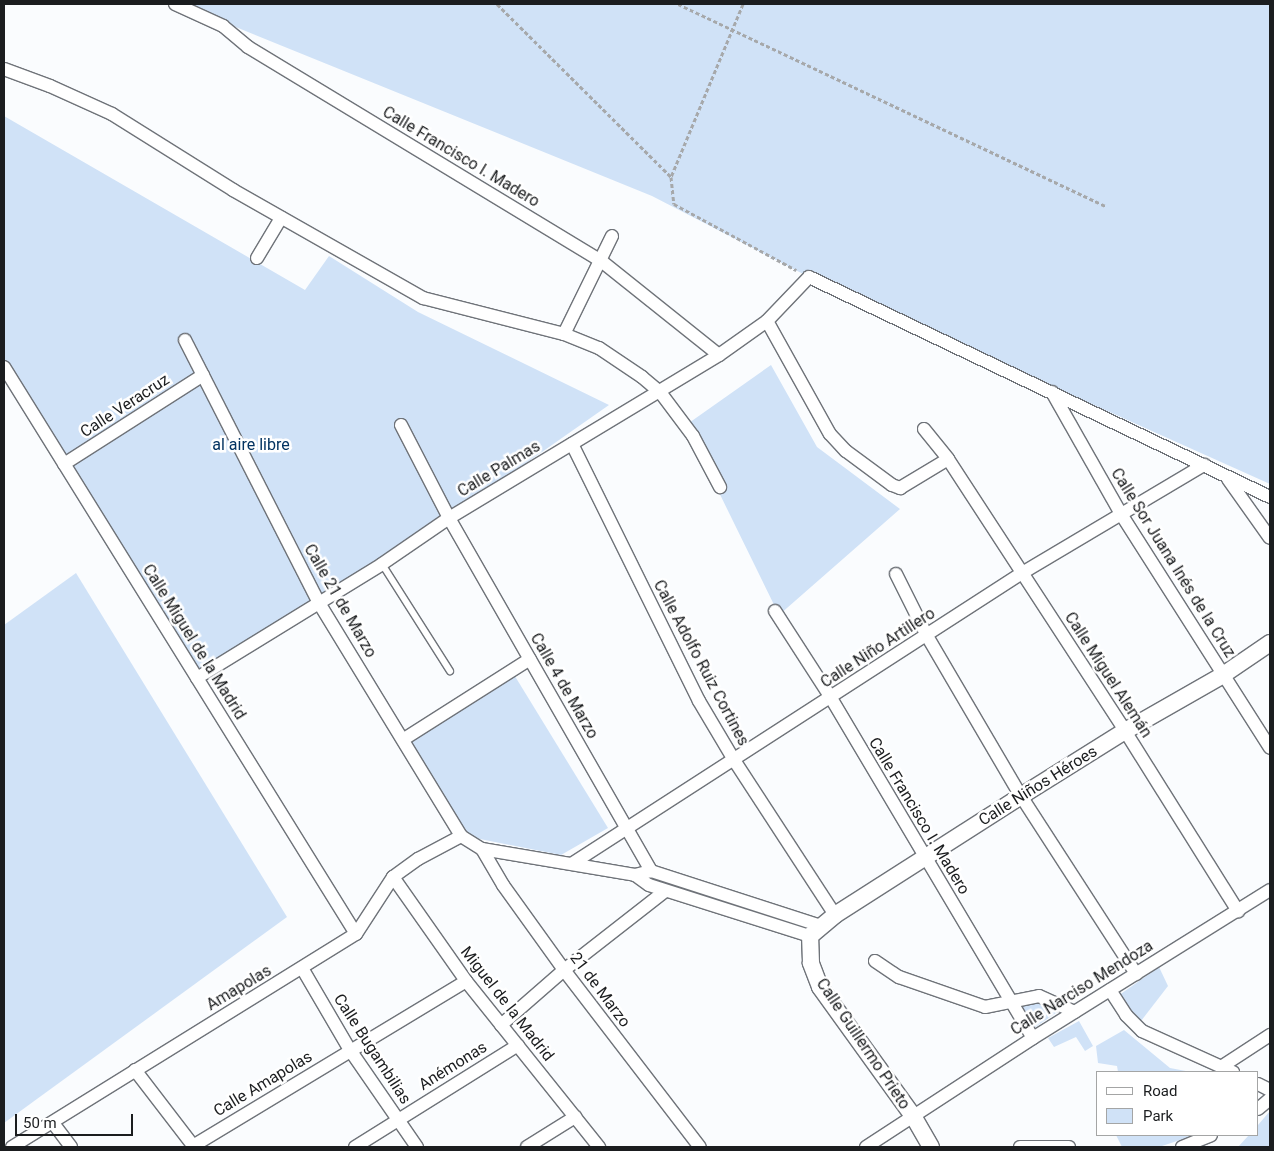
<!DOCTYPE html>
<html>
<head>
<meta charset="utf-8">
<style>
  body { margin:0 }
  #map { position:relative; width:1274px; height:1151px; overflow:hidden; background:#fafcfe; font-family:Roboto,sans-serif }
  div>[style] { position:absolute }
  .green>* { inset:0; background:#d0e2f7 }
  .path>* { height:3px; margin-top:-1.5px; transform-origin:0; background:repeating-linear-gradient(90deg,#a6a8aa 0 4px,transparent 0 6.5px) }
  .roads { filter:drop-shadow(1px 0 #6f7379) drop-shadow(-1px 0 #6f7379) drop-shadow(0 1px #6f7379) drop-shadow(0 -1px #6f7379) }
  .service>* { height:6px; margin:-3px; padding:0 3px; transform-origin:3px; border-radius:3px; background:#fff }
  .minor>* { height:12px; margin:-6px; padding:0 6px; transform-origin:6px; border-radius:6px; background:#fff }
  .tertiary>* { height:16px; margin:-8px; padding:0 8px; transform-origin:8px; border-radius:8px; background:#fff }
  span { translate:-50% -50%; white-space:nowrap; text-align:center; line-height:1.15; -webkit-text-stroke:5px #fff; paint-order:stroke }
  .street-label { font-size:16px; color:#1b1d1f }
  .park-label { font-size:16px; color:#033361 }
  .frame { position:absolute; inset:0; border:5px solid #1b1d1f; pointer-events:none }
  .legend { position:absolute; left:1096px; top:1071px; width:162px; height:65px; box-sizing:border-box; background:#fff; border:1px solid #a4a5a5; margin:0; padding:6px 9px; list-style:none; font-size:15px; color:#1b1d1f }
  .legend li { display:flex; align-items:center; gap:10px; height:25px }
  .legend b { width:25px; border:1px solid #a4a5a5 }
  .scale { position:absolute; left:15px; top:1114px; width:118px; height:22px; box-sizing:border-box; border:2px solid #1b1d1f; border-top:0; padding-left:6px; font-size:15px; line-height:18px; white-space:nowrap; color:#1b1d1f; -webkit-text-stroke:4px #fff; paint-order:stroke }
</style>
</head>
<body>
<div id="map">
  <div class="green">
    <div style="clip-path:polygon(179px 4px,1270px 4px,1270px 484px,809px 277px,652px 196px)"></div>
    <div style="clip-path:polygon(4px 116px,305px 290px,329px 256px,418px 312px,609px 405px,435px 527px,199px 669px,4px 362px)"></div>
    <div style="clip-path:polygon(771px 365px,817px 447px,900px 509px,779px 615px,686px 425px)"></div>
    <div style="clip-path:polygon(76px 573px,287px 917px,4px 1123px,4px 625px)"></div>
    <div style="clip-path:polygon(513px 673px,608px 828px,561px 855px,465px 836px,404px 740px)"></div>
    <div style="clip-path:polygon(1159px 967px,1168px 986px,1141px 1021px,1115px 998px)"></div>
    <div style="clip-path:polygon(1038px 998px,1062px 1009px,1031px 1030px,1018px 1004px)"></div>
    <div style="clip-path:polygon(1079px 1021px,1093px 1046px,1085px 1051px,1076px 1037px,1054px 1047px,1048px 1038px)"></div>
    <div style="clip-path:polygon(1124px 1030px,1170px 1068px,1191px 1072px,1118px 1072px,1117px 1066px,1098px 1063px,1096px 1046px)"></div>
    <div style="clip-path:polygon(1270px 1111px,1270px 1147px,1238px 1147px,1249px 1135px,1258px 1135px,1258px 1125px)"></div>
    <div style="clip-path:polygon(1116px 1135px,1188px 1135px,1189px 1137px,1159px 1147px,1122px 1147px)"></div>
  </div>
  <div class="path">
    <div style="left:497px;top:4px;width:245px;rotate:44.8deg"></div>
    <div style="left:678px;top:4px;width:473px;rotate:25.3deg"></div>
    <div style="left:743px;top:4px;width:187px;rotate:112.6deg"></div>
    <div style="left:671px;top:177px;width:27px;rotate:84deg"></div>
    <div style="left:674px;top:204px;width:139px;rotate:28.4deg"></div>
  </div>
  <div class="roads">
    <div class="service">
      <div style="left:382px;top:564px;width:127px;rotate:57.6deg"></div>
    </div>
    <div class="minor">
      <div style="left:175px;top:4px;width:53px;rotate:24.6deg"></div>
      <div style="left:223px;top:26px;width:33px;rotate:40deg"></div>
      <div style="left:248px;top:47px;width:411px;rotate:31.2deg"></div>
      <div style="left:600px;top:260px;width:152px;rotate:38.6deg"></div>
      <div style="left:4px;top:69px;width:49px;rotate:20.3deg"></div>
      <div style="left:50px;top:86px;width:68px;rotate:24.3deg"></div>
      <div style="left:112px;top:114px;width:143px;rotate:32.1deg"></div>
      <div style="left:233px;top:190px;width:219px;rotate:29.6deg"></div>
      <div style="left:423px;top:298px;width:146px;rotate:14.3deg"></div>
      <div style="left:564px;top:334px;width:38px;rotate:22deg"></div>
      <div style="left:599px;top:348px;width:52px;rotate:34deg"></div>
      <div style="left:642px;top:377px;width:23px;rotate:40deg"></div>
      <div style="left:660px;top:392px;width:55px;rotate:53.1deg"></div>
      <div style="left:693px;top:436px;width:58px;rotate:62.1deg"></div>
      <div style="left:257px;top:258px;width:47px;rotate:-59deg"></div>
      <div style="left:767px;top:321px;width:129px;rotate:60.9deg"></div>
      <div style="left:830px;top:434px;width:23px;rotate:47deg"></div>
      <div style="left:846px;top:451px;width:57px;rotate:36.5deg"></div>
      <div style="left:892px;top:485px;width:9px;rotate:21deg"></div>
      <div style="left:900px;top:488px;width:56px;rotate:-31.1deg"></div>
      <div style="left:564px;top:334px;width:109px;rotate:-63.9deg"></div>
      <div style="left:185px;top:340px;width:295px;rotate:63deg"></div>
      <div style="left:319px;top:603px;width:273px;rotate:58.6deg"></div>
      <div style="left:461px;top:836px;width:25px;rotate:32deg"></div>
      <div style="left:482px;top:849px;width:155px;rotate:9.6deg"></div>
      <div style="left:635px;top:875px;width:16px;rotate:-14deg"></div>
      <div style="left:651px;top:871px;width:179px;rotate:17.9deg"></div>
      <div style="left:4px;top:367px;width:667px;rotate:58.17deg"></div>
      <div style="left:1052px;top:392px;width:140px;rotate:60.5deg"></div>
      <div style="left:1121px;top:514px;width:277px;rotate:57.5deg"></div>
      <div style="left:401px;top:425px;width:105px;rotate:62.7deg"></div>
      <div style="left:449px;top:518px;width:407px;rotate:60.2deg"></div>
      <div style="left:924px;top:429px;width:38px;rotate:51deg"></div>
      <div style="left:948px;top:459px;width:325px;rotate:56.9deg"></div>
      <div style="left:1125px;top:731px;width:213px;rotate:57.9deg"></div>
      <div style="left:572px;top:444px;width:287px;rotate:63.7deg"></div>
      <div style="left:699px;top:701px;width:69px;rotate:59.3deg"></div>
      <div style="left:734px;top:760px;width:185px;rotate:56.9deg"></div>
      <div style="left:64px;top:464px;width:165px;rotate:-32.6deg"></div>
      <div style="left:1228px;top:479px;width:72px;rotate:54.6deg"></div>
      <div style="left:896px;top:574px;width:69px;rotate:63.4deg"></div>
      <div style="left:927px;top:636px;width:186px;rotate:59.6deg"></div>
      <div style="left:1021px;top:796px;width:212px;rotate:57.1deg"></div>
      <div style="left:775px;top:611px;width:103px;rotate:57.2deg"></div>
      <div style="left:831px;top:698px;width:395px;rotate:59.3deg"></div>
      <div style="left:197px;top:678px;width:217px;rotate:-31.6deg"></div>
      <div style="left:382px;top:564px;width:81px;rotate:-34.5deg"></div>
      <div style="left:449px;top:518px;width:315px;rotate:-31.1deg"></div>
      <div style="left:719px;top:355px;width:59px;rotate:-35.3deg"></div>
      <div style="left:767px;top:321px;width:61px;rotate:-46.3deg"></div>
      <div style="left:809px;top:277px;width:511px;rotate:25.51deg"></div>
      <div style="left:404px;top:739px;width:149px;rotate:-32.4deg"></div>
      <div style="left:482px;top:849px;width:42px;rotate:59.7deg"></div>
      <div style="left:503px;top:885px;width:105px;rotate:54.3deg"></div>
      <div style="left:564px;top:970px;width:223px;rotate:52.5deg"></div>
      <div style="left:573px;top:863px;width:535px;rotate:-32.86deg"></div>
      <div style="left:1022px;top:573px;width:212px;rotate:-30.7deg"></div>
      <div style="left:635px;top:875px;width:17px;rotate:36deg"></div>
      <div style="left:649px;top:885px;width:169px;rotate:17.6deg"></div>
      <div style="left:393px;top:877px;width:127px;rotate:54.9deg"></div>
      <div style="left:466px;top:981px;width:213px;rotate:51.3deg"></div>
      <div style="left:875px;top:961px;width:29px;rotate:34deg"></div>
      <div style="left:899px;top:977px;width:91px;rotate:19.2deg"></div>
      <div style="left:985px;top:1007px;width:55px;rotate:-11.5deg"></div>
      <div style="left:1039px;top:996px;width:39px;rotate:24deg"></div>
      <div style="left:302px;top:968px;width:95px;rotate:59.7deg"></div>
      <div style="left:350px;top:1050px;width:118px;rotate:55.4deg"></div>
      <div style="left:1110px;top:990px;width:30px;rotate:57deg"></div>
      <div style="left:1126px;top:1015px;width:23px;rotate:45deg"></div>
      <div style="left:1142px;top:1031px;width:100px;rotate:24.3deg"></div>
      <div style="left:501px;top:1025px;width:84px;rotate:-41.1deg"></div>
      <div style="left:564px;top:970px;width:128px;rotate:-38deg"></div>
      <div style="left:1221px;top:1067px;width:59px;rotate:-33.1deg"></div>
      <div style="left:135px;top:1070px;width:97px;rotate:52.5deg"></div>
      <div style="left:1258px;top:1084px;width:13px;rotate:27deg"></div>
      <div style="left:1258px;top:1109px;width:16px;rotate:-40deg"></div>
      <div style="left:53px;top:1123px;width:30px;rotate:53deg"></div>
      <div style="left:193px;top:1146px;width:319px;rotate:-31.1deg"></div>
      <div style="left:12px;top:1147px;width:405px;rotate:-31.8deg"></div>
      <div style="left:356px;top:934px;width:68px;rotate:-57deg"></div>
      <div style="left:393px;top:877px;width:31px;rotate:-36deg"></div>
      <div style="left:418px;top:859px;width:49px;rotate:-28.1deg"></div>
      <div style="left:355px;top:1147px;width:192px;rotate:-32deg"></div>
      <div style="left:527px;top:1147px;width:57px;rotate:-32deg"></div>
      <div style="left:866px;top:1147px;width:199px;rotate:-33.1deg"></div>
      <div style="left:1033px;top:1038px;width:279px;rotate:-32deg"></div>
      <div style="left:1020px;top:1147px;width:49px"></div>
      <div style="left:1182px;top:1147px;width:31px;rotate:-22deg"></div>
    </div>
    <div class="tertiary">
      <div style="left:931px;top:1147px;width:36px;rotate:-120deg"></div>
      <div style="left:913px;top:1116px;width:159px;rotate:-125.8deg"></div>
      <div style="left:820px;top:987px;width:26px;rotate:-111deg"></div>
      <div style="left:811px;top:963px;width:27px;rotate:-92deg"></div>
      <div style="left:810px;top:936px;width:33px;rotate:-40deg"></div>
      <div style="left:835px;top:915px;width:221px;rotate:-32.6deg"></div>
      <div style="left:1021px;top:796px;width:123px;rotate:-32deg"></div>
      <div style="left:1125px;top:731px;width:113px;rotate:-29.7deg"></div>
      <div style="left:1223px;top:675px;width:57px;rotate:-34.2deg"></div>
    </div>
  </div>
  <div class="street-label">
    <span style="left:461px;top:157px;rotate:31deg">Calle Francisco I. Madero</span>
    <span style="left:125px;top:406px;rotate:-33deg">Calle Veracruz</span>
    <span style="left:499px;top:469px;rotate:-31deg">Calle Palmas</span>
    <span style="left:1173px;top:563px;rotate:58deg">Calle Sor Juana Inés de la Cruz</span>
    <span style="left:340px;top:601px;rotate:60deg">Calle 21 de Marzo</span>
    <span style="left:194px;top:642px;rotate:58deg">Calle Miguel de la Madrid</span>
    <span style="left:878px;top:648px;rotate:-33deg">Calle Niño Artillero</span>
    <span style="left:701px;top:663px;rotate:62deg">Calle Adolfo Ruiz Cortines</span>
    <span style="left:1108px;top:675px;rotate:57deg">Calle Miguel Alemán</span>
    <span style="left:564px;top:686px;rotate:60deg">Calle 4 de Marzo</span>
    <span style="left:1038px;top:786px;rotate:-32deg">Calle Niños Héroes</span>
    <span style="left:919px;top:816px;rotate:59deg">Calle Francisco I. Madero</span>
    <span style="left:239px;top:988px;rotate:-31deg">Amapolas</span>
    <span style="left:1082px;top:988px;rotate:-32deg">Calle Narciso Mendoza</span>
    <span style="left:600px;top:990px;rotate:53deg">21 de Marzo</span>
    <span style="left:507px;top:1004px;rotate:52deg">Miguel de la Madrid</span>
    <span style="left:863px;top:1044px;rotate:56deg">Calle Guillermo Prieto</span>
    <span style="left:372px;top:1049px;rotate:57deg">Calle Bugambilias</span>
    <span style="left:453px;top:1066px;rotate:-32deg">Anémonas</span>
    <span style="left:263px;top:1084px;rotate:-31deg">Calle Amapolas</span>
  </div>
  <div class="park-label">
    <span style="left:251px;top:445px">al aire libre</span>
  </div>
  <div class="frame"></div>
  <ul class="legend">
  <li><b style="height:6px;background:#fff"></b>Road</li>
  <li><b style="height:14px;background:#d0e2f7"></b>Park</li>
  </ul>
  <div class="scale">50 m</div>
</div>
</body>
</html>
